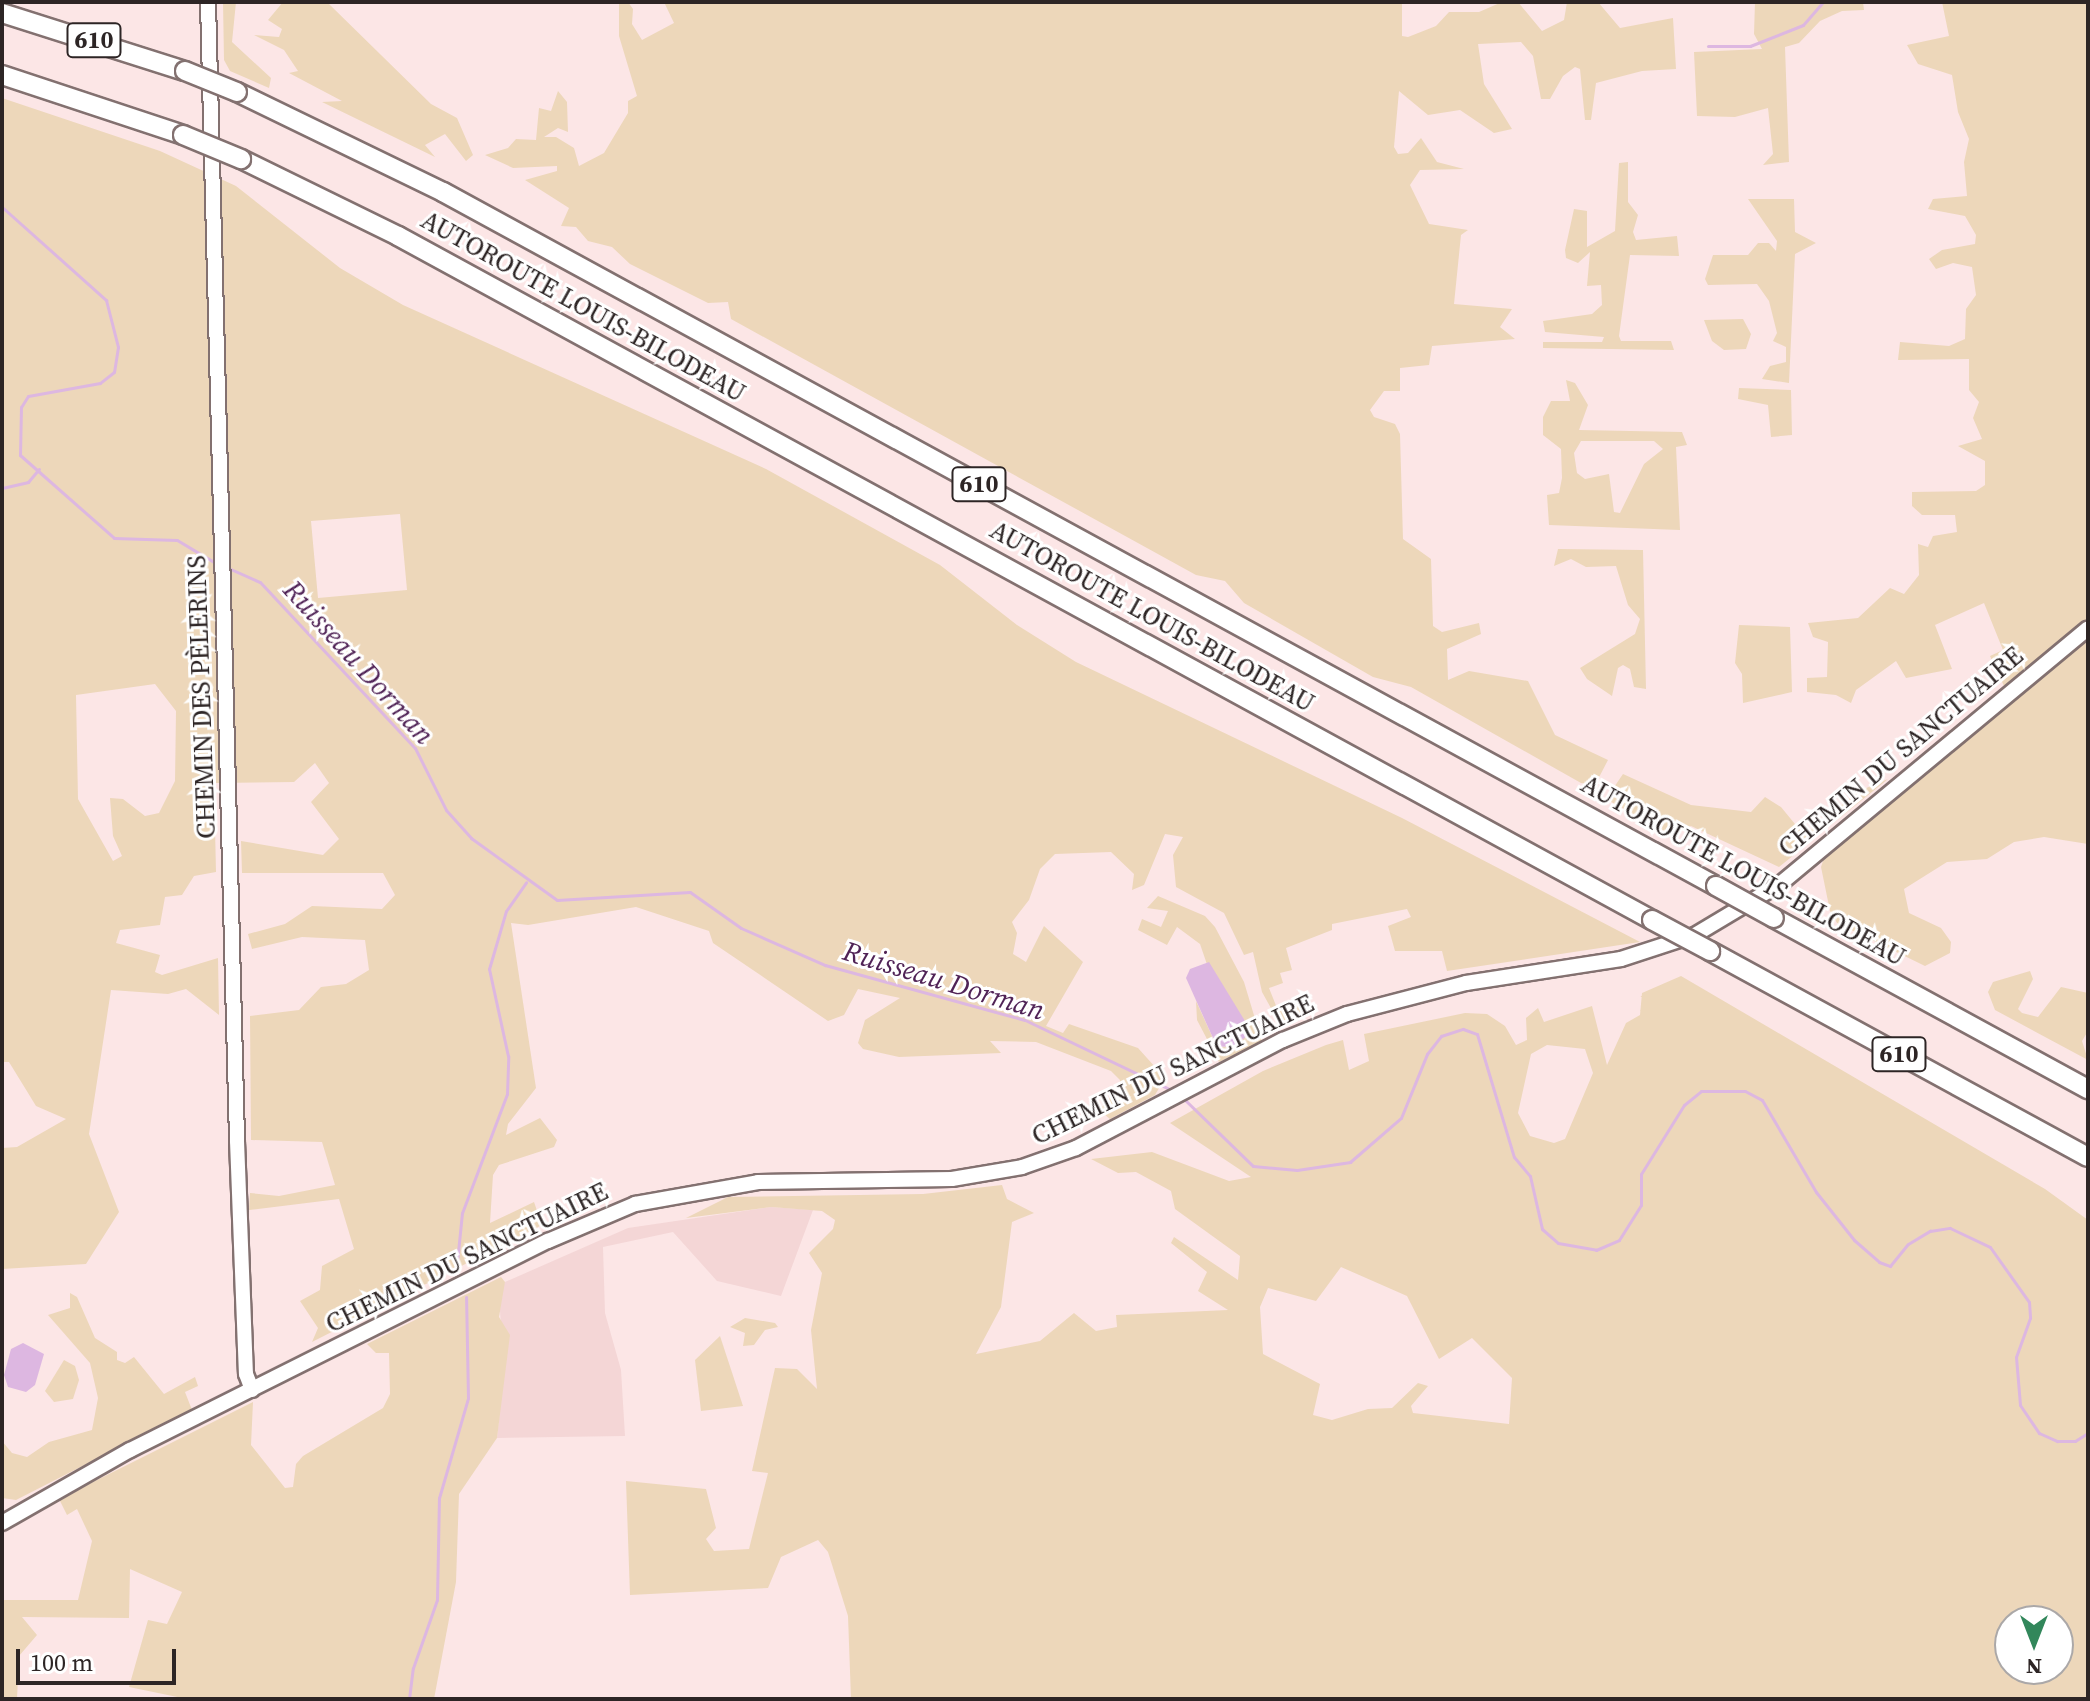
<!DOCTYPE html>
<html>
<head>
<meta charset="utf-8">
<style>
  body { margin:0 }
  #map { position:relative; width:2090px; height:1701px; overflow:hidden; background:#fce6e6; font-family:"Source Serif 4",serif }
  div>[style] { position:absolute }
  .built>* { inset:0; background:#f4d6d6 }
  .green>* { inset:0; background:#edd7ba }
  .water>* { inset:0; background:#ddb7e1 }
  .stream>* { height:3px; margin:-1.5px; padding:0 1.5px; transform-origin:1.5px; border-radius:1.5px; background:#ddb7e1 }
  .roads { filter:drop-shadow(2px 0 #837170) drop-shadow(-2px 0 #837170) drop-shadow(0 2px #837170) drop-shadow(0 -2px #837170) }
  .secondary>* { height:14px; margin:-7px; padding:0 7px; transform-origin:7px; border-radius:7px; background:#fff }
  .highway>* { height:18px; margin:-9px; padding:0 9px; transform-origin:9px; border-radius:9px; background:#fff }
  .bridges { filter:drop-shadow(2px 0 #837170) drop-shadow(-2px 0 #837170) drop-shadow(0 2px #837170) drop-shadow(0 -2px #837170) }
  .highway-bridge>* { height:18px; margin:-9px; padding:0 9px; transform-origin:9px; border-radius:9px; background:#fff }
  span { translate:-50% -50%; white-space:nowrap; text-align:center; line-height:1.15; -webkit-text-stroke:6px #fff; paint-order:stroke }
  .shield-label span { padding:2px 6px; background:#fff; border:2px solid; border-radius:6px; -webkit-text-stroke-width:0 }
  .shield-label { font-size:24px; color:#2d2525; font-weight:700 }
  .street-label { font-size:26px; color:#2d2525 }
  .water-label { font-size:28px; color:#502356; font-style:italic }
  .frame { position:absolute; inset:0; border:4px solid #2d2525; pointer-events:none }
  .north { position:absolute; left:1994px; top:1605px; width:80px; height:80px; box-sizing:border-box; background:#fff; border:2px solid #aba8a8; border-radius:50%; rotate:180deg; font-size:22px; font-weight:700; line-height:32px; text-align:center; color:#2d2525 }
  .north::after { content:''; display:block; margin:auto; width:28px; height:36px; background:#32875b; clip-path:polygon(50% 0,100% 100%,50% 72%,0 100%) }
  .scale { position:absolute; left:16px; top:1649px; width:160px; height:36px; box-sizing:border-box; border:4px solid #2d2525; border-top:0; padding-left:10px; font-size:24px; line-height:28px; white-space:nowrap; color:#2d2525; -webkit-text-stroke:6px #fff; paint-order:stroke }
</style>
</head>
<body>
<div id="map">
  <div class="built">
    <div style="clip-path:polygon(771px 1207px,813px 1210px,781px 1296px,717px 1281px,673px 1232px,603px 1247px,605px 1313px,621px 1370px,625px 1436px,497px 1438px,504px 1371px,499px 1296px,505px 1282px,628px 1228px)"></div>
  </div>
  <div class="green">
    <div style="clip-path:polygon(223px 2px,236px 2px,232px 42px,271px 78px,269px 88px,230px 71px,224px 60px)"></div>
    <div style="clip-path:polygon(283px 2px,329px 4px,431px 104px,457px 118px,473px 155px,466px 161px,445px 134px,425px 145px,435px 157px,322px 102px,342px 101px,289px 73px,298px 71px,284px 50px,254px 35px,279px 37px,282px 29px,268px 20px)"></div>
    <div style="clip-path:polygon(619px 2px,628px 2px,633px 9px,632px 24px,642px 40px,674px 23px,664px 2px,1402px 2px,1402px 36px,1408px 37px,1436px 26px,1449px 12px,1479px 12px,1502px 2px,1518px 2px,1542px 31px,1564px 20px,1567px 2px,1598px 2px,1620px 28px,1673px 18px,1676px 69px,1642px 71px,1596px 83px,1591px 120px,1585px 120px,1580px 69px,1575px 67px,1563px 76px,1550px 99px,1541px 99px,1533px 56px,1521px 42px,1478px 44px,1484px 84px,1512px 129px,1494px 133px,1460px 110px,1428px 115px,1399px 91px,1394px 147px,1398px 154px,1408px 153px,1421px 138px,1437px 162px,1464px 169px,1420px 170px,1410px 185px,1429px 224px,1468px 230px,1461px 235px,1454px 304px,1512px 309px,1500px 327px,1515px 339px,1432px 346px,1429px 365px,1400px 368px,1400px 391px,1384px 391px,1370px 410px,1374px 417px,1395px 424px,1400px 434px,1403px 539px,1431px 559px,1433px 626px,1442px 632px,1479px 623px,1481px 634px,1447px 649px,1448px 680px,1469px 671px,1528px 681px,1555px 735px,1608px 760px,1595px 785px,1581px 783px,1411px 687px,1373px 677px,1244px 603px,1225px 581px,1196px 575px,731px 319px,728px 302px,708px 303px,630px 264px,612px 247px,588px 241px,576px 227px,561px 226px,569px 208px,525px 180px,557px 171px,557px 166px,513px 168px,485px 155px,508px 148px,516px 139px,536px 140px,539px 108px,551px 111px,558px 91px,567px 102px,568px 132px,558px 128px,544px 137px,556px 137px,574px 148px,579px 166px,604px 153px,628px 113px,628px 101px,637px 96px,619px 36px)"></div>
    <div style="clip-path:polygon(1755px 2px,1863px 2px,1864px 10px,1842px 11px,1820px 21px,1799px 43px,1785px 47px,1789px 162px,1763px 165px,1773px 154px,1768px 108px,1735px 117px,1697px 116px,1694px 52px,1762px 49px,1754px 34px)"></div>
    <div style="clip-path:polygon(1942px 2px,2088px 2px,2088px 844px,2044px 837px,2014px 842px,1987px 859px,1947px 862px,1904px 889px,1909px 913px,1941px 928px,1951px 942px,1950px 953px,1925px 966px,1837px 923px,1830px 911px,1821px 867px,1824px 858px,2011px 701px,1990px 656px,2003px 650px,1984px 603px,1935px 625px,1952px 669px,1906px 678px,1896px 661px,1856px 690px,1851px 703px,1836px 695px,1807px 692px,1807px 678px,1827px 677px,1828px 642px,1813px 637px,1808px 623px,1858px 618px,1890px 588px,1904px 594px,1919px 575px,1918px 544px,1928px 547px,1933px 536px,1957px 532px,1955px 515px,1922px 515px,1912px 506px,1912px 492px,1976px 491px,1985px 485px,1985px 461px,1958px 446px,1982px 439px,1973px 418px,1979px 402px,1969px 390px,1969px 359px,1898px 360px,1900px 342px,1949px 346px,1965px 339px,1966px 309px,1976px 295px,1972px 267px,1953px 263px,1936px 269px,1929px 259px,1942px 250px,1975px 244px,1976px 235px,1965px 216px,1928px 209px,1933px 199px,1967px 196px,1964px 162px,1969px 139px,1958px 112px,1952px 75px,1918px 64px,1907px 45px,1949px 36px)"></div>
    <div style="clip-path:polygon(evenodd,2px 98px,160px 151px,236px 186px,340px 268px,403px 305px,766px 469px,940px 565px,1017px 625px,1076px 662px,1402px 818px,1640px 942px,1447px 971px,1442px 951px,1395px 951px,1388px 926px,1411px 917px,1407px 909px,1332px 924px,1332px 930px,1286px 948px,1292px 970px,1280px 973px,1283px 983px,1269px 988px,1277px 1008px,1298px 1001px,1306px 1017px,1282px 1028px,1262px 992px,1253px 952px,1244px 955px,1224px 913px,1176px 887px,1173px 855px,1183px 837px,1165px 834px,1144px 885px,1132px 890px,1134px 874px,1111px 852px,1055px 854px,1040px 869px,1029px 900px,1012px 922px,1017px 933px,1013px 954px,1026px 962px,1044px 926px,1083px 962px,1046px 1026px,1063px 1033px,1069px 1024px,1138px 1048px,1165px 1078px,1155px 1095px,1110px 1119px,1099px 1110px,1119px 1088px,1120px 1080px,1111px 1071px,1036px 1042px,990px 1041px,1001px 1053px,899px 1057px,863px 1049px,858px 1043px,865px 1020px,900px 998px,858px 989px,844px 1015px,828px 1021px,713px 943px,709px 931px,636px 907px,528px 925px,511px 923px,536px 1088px,508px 1124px,506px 1135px,540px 1118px,557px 1140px,554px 1147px,499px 1165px,493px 1175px,490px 1223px,534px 1202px,542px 1225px,312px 1342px,318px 1328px,300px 1301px,320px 1290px,322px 1266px,354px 1249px,339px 1199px,249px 1210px,250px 1193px,279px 1196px,335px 1185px,322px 1142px,251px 1140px,250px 1016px,299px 1010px,321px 987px,346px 984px,369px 970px,365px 940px,302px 937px,252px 949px,248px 934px,285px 924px,312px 906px,382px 909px,395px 895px,383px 873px,242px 873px,241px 841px,323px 855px,339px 839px,311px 802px,329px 783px,315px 763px,294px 782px,214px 783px,216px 872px,194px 876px,182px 895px,165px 897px,160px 925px,120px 930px,116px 943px,160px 955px,155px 972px,162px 975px,218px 958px,219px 1015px,186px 989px,168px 994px,111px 990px,89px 1134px,119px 1212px,86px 1264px,2px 1269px,2px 1148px,17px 1147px,66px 1119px,36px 1106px,9px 1062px,2px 1062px,2px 98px,400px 514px,407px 590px,318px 598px,311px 521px,400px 514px,2px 98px,155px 684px,176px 711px,175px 781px,159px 813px,145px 816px,123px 799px,110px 798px,113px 836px,122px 856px,113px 861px,78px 799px,76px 695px,155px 684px)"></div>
    <div style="clip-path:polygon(1628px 162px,1628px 202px,1638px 215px,1633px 232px,1636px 240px,1677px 236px,1679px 256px,1630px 255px,1619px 336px,1621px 341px,1671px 341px,1674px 350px,1543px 348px,1543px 342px,1602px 342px,1604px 337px,1545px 332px,1543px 321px,1592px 314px,1602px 305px,1601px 285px,1587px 286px,1590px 252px,1578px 263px,1566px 258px,1565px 250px,1574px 209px,1587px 211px,1587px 247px,1615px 231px,1619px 163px)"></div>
    <div style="clip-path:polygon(1748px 199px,1794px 199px,1795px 232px,1816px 243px,1795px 254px,1789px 383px,1762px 379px,1770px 366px,1786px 362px,1786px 347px,1773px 341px,1777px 333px,1769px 301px,1757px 284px,1708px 285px,1705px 279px,1713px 255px,1748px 255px,1758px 243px,1769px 243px,1776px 251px,1777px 241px)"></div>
    <div style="clip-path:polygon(1743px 319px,1751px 334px,1746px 349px,1724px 350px,1712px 341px,1704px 320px)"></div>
    <div style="clip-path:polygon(evenodd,1566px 380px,1575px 383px,1588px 405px,1579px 430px,1682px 432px,1687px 445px,1676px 447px,1680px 530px,1549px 525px,1547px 495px,1559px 493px,1562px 478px,1561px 449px,1543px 435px,1543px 417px,1551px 401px,1570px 401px,1566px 380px,1581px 441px,1654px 441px,1663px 449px,1644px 464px,1620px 513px,1614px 512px,1609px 474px,1585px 479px,1577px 473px,1574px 453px,1581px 441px)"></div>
    <div style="clip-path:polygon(1739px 388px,1791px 390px,1792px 435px,1771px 437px,1768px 405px,1738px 399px)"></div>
    <div style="clip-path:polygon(1558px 549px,1643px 550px,1646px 689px,1634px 687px,1630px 669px,1623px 665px,1618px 668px,1612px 696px,1587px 679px,1580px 668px,1635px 634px,1640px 619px,1628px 605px,1616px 566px,1586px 567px,1571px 559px,1554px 566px)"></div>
    <div style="clip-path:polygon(1739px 625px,1790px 627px,1792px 692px,1743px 703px,1742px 674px,1735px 663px)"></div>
    <div style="clip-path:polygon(1623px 774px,1691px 805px,1751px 812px,1765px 797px,1781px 807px,1804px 835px,1859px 791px,1888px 779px,1779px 867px,1691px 826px,1668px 833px,1606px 799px)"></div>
    <div style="clip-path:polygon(1158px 896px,1205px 916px,1215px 927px,1244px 982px,1262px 1042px,1219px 1062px,1197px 1020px,1196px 1001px,1217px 1047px,1235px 1046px,1200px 944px,1177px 927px,1167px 945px,1138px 930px,1142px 919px,1161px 927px,1168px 911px,1147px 908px)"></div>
    <div style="clip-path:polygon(2030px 971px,2033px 979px,2018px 1009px,2022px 1013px,2038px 1017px,2061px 987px,2088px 993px,2088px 1031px,2082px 1041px,2088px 1060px,1995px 1010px,1988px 992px,1993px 982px)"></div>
    <div style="clip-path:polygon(evenodd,1681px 976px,2045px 1189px,2088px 1220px,2088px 1699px,851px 1699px,848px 1616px,828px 1552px,818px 1540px,781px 1557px,768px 1588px,630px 1595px,626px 1481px,706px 1489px,716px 1528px,706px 1539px,714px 1551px,749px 1549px,768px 1473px,752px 1471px,775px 1368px,797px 1369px,817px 1389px,811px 1330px,822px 1273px,809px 1253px,833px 1229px,835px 1220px,822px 1211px,771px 1207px,686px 1218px,728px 1197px,923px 1194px,1002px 1185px,1007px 1199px,1034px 1213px,1012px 1222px,1001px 1307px,976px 1354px,1040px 1341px,1074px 1313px,1096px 1331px,1117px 1327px,1116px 1315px,1228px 1310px,1198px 1291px,1207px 1272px,1171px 1243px,1174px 1237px,1238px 1280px,1240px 1256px,1175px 1209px,1171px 1191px,1136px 1172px,1118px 1173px,1091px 1159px,1152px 1152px,1229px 1181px,1251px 1177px,1170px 1123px,1263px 1071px,1326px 1045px,1343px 1040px,1349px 1070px,1369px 1061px,1364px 1034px,1465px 1013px,1487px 1014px,1505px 1026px,1516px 1045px,1527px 1040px,1526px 1018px,1538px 1008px,1544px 1022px,1592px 1006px,1607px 1065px,1626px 1023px,1640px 1015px,1642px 993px,1681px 976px,1547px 1045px,1585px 1049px,1593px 1073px,1565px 1139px,1554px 1143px,1530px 1136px,1518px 1113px,1531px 1054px,1547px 1045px,1681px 976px,1341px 1267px,1407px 1296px,1439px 1359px,1472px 1338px,1512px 1378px,1509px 1424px,1413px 1413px,1411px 1406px,1428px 1386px,1418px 1383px,1392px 1408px,1368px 1409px,1332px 1420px,1313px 1415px,1320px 1384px,1263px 1354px,1260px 1307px,1268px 1288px,1316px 1301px,1341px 1267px,1681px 976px,2010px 1621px,2058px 1621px,2058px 1669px,2010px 1669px,2010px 1621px)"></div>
    <div style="clip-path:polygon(501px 1277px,505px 1282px,499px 1317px,510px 1335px,497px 1438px,459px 1494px,456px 1582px,434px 1699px,187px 1699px,129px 1687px,148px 1620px,167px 1624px,182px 1592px,130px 1569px,129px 1618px,22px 1617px,37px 1635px,19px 1656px,17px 1699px,2px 1699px,2px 1600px,78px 1600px,92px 1541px,77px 1509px,67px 1515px,59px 1499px,253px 1402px,251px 1445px,285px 1488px,293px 1487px,296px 1464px,303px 1456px,383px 1408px,390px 1394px,389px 1353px,376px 1353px,367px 1344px)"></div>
    <div style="clip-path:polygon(70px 1293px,77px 1297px,95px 1338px,117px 1352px,117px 1360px,125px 1363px,134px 1357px,164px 1394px,195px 1377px,198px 1386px,185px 1392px,192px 1410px,16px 1500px,2px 1498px,2px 1441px,12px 1453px,27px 1457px,49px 1442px,92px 1430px,98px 1398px,90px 1363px,48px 1315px,70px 1308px)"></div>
    <div style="clip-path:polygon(745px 1318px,775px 1323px,778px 1327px,765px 1330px,754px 1345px,743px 1346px,745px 1333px,730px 1327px)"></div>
    <div style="clip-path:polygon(720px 1336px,743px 1406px,701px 1411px,695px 1360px)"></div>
    <div style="clip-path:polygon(64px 1360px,75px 1366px,79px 1380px,73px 1399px,54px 1402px,45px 1391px)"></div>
  </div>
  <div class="water">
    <div style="clip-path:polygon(1209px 962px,1248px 1026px,1249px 1034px,1235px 1046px,1217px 1047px,1186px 978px,1190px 969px)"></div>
    <div style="clip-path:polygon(23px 1343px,44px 1354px,35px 1385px,26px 1392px,8px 1387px,4px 1375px,11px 1349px)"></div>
  </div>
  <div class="stream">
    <div style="left:1708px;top:46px;width:42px"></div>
    <div style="left:1750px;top:46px;width:57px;rotate:-21.6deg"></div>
    <div style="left:1803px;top:25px;width:30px;rotate:-49deg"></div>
    <div style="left:2px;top:207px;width:140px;rotate:41.8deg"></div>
    <div style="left:106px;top:300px;width:49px;rotate:75.7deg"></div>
    <div style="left:118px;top:347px;width:25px;rotate:99deg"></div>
    <div style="left:114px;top:372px;width:18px;rotate:142deg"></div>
    <div style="left:100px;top:383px;width:73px;rotate:169.8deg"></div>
    <div style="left:28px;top:396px;width:13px;rotate:122deg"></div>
    <div style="left:21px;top:407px;width:48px;rotate:91.2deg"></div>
    <div style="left:20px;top:455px;width:125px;rotate:41.4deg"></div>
    <div style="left:114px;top:538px;width:63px;rotate:1.8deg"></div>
    <div style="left:177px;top:540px;width:49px;rotate:30.8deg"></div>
    <div style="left:2px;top:488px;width:27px;rotate:-13deg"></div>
    <div style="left:28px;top:482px;width:17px;rotate:-50deg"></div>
    <div style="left:226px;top:567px;width:37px;rotate:24deg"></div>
    <div style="left:260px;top:582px;width:227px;rotate:47deg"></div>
    <div style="left:415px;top:748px;width:69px;rotate:63.4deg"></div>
    <div style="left:446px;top:810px;width:38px;rotate:48deg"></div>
    <div style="left:471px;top:838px;width:106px;rotate:35.8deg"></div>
    <div style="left:557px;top:900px;width:133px;rotate:-3.4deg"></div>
    <div style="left:690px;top:892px;width:62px;rotate:35.2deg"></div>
    <div style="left:741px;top:928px;width:92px;rotate:23.8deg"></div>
    <div style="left:825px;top:965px;width:207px;rotate:15.4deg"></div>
    <div style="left:1025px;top:1020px;width:166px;rotate:25.6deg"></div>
    <div style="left:1184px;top:1099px;width:96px;rotate:44.2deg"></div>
    <div style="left:1253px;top:1166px;width:44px;rotate:5.2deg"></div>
    <div style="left:1297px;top:1170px;width:54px;rotate:-8.6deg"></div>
    <div style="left:1350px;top:1162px;width:67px;rotate:-40.8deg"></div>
    <div style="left:1401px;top:1118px;width:69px;rotate:-67.9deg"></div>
    <div style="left:1427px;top:1054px;width:23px;rotate:-52deg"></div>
    <div style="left:1441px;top:1036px;width:23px;rotate:-18deg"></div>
    <div style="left:1463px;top:1029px;width:15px;rotate:20deg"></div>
    <div style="left:1477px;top:1034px;width:128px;rotate:73.3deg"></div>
    <div style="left:1514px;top:1157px;width:25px;rotate:50deg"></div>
    <div style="left:1530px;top:1176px;width:54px;rotate:77.2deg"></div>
    <div style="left:1542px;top:1229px;width:21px;rotate:41deg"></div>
    <div style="left:1558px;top:1243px;width:39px;rotate:10deg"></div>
    <div style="left:1596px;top:1250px;width:25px;rotate:-23deg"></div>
    <div style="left:1619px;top:1240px;width:41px;rotate:-57.8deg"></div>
    <div style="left:1641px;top:1205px;width:31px;rotate:-90deg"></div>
    <div style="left:1641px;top:1174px;width:81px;rotate:-58.1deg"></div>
    <div style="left:1684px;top:1105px;width:22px;rotate:-39deg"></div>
    <div style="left:1701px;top:1091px;width:44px"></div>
    <div style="left:1745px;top:1091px;width:19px;rotate:28deg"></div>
    <div style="left:1762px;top:1100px;width:107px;rotate:59.6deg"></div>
    <div style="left:1816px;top:1192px;width:61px;rotate:51.6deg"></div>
    <div style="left:1854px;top:1240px;width:33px;rotate:41deg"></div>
    <div style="left:1879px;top:1262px;width:12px;rotate:20deg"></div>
    <div style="left:1890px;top:1266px;width:28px;rotate:-51deg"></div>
    <div style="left:1908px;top:1244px;width:26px;rotate:-31deg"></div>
    <div style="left:1930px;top:1231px;width:20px;rotate:-9deg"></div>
    <div style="left:1950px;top:1228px;width:44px;rotate:25.4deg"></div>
    <div style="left:1990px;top:1247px;width:67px;rotate:54.7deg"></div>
    <div style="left:2029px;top:1302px;width:16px;rotate:86deg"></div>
    <div style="left:2030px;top:1318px;width:41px;rotate:109.7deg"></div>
    <div style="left:2016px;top:1357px;width:48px;rotate:85.2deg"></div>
    <div style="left:2020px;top:1405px;width:34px;rotate:56deg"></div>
    <div style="left:2039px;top:1433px;width:20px;rotate:24deg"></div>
    <div style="left:2057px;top:1441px;width:18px"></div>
    <div style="left:2075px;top:1441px;width:15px;rotate:-32deg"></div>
    <div style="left:457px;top:1262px;width:49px;rotate:-84.2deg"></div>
    <div style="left:462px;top:1213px;width:127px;rotate:-69.3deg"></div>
    <div style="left:507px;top:1094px;width:38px;rotate:-88deg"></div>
    <div style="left:508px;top:1056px;width:89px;rotate:-102.3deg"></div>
    <div style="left:489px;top:969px;width:60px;rotate:-73.7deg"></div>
    <div style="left:506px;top:911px;width:35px;rotate:-55deg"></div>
    <div style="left:409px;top:1699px;width:31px;rotate:-83deg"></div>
    <div style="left:413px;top:1668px;width:72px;rotate:-70.6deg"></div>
    <div style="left:437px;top:1600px;width:102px;rotate:-88.9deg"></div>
    <div style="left:439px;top:1498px;width:104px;rotate:-73.8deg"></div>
    <div style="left:468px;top:1398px;width:101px;rotate:-91.1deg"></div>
  </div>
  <div class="roads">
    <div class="secondary">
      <div style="left:208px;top:2px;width:1139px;rotate:88.54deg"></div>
      <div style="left:237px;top:1141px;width:233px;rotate:87.8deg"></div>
      <div style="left:246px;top:1374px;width:17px;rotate:69deg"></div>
      <div style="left:2px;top:1523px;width:147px;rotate:-29.7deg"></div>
      <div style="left:130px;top:1450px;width:467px;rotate:-26.6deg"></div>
      <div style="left:548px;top:1241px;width:95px;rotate:-23deg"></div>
      <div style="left:635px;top:1204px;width:125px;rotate:-10.1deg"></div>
      <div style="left:758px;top:1182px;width:194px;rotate:-0.9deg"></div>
      <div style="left:952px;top:1179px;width:71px;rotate:-9.7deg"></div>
      <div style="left:1022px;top:1167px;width:57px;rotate:-19.4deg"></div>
      <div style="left:1076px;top:1148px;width:233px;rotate:-27.6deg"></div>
      <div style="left:1283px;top:1040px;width:69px;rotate:-22.1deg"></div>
      <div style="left:1347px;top:1014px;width:123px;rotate:-14.6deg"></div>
      <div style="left:1466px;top:983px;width:157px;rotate:-8.8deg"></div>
      <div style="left:1621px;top:959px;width:78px;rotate:-18deg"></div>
      <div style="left:1695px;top:935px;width:99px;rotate:-31deg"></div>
      <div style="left:1780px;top:884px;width:400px;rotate:-39.7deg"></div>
    </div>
    <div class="highway">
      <div style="left:2px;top:13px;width:192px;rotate:17.6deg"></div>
      <div style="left:2px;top:75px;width:191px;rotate:18.3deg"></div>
      <div style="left:237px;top:92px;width:229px;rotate:25.9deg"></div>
      <div style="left:443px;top:192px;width:1450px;rotate:28.6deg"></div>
      <div style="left:241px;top:159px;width:175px;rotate:26.1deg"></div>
      <div style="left:398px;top:236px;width:1428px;rotate:28.61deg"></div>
      <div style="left:1774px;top:918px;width:358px;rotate:28.6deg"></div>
      <div style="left:1710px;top:951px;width:430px;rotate:28.6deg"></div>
    </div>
  </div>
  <div class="bridges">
    <div class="highway-bridge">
      <div style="left:185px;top:71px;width:56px;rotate:22deg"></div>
      <div style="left:183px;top:135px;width:63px;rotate:22.5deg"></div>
      <div style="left:1716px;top:886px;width:66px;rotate:28.9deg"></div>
      <div style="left:1652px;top:920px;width:66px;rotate:28.1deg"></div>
    </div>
  </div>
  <div class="shield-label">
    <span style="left:94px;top:40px">610</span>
    <span style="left:979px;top:484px">610</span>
    <span style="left:1899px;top:1054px">610</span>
  </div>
  <div class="street-label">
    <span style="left:583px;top:307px;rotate:29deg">AUTOROUTE LOUIS-BILODEAU</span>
    <span style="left:1152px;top:617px;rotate:29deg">AUTOROUTE LOUIS-BILODEAU</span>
    <span style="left:202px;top:697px;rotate:-92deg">CHEMIN DES PÈLERINS</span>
    <span style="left:1901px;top:752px;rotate:-40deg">CHEMIN DU SANCTUAIRE</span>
    <span style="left:1743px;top:871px;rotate:29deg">AUTOROUTE LOUIS-BILODEAU</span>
    <span style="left:1173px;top:1070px;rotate:-26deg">CHEMIN DU SANCTUAIRE</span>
    <span style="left:467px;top:1258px;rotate:-26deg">CHEMIN DU SANCTUAIRE</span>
  </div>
  <div class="water-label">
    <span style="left:359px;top:662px;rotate:48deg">Ruisseau Dorman</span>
    <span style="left:944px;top:980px;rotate:17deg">Ruisseau Dorman</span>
  </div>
  <div class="frame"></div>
  <div class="north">N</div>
  <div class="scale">100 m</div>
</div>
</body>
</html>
